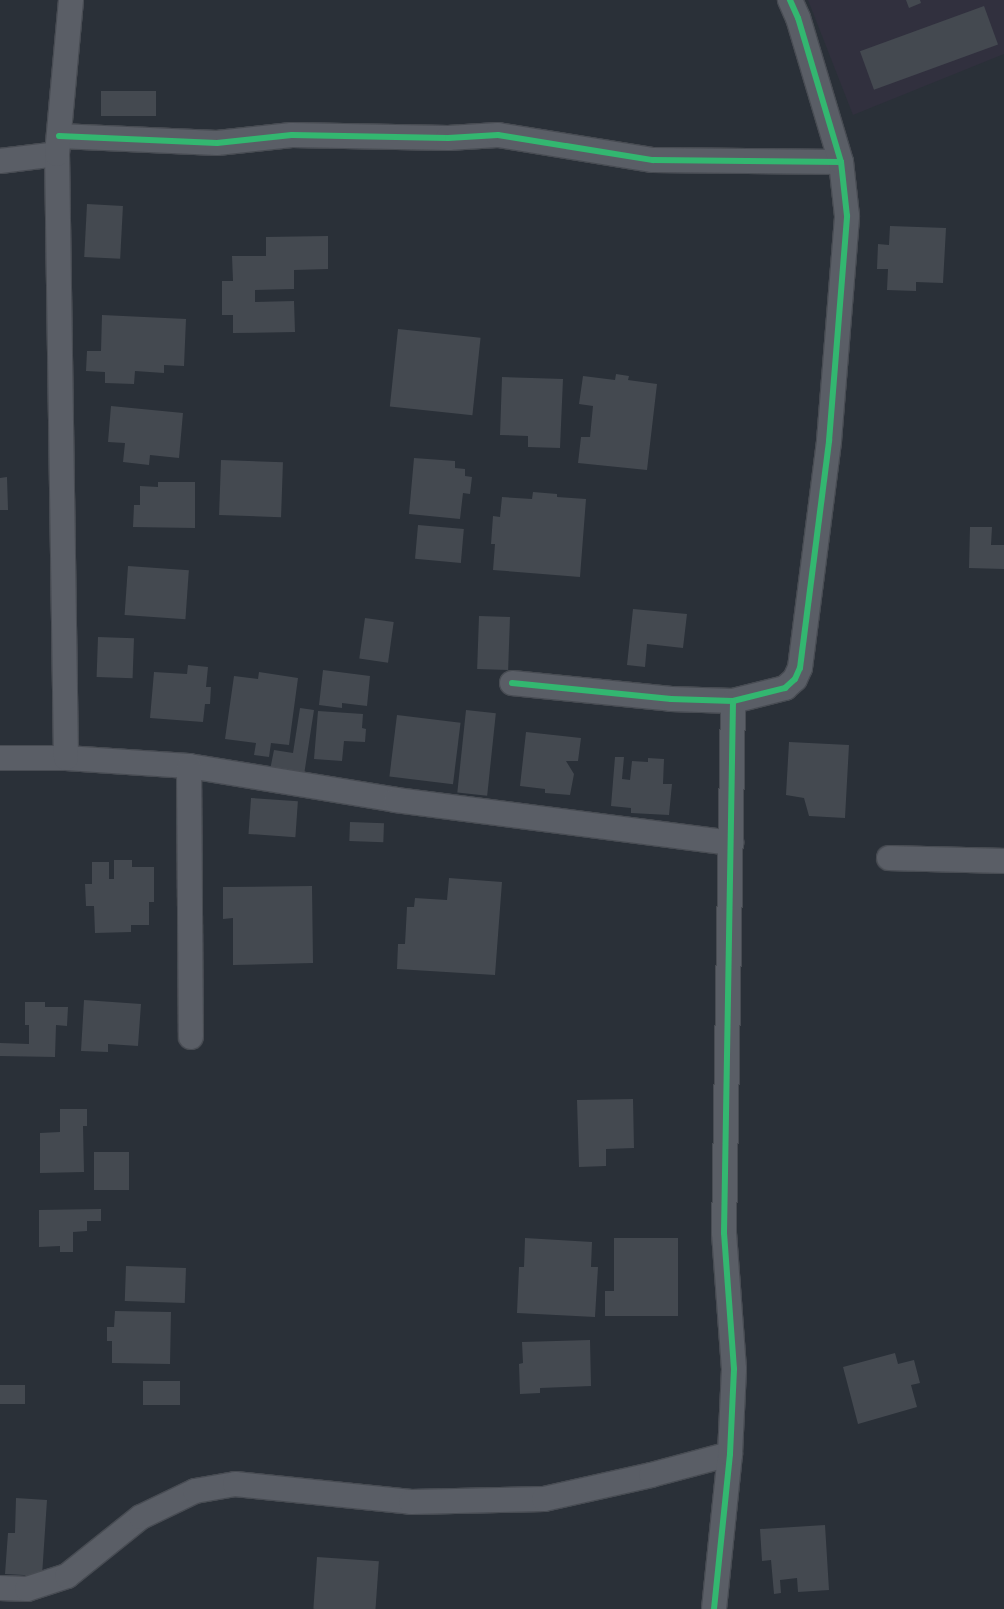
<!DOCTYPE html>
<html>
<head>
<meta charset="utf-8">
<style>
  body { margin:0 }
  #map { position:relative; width:1004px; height:1609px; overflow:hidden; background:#2a3038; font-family:"Varela Round",sans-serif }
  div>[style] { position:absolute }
  .medical>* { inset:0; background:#31303e }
  .building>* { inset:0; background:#444950; transform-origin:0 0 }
  .roads { filter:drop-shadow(1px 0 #484c53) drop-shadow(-1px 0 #484c53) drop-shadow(0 1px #484c53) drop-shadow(0 -1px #484c53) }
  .street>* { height:24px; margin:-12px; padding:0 12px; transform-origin:12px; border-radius:12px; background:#5a5e66 }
  .cycleway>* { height:6px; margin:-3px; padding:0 3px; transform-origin:3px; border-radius:3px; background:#33b770 }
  span { translate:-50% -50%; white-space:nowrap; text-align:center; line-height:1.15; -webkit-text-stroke:4px #1d2633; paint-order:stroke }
</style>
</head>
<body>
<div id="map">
  <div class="medical">
    <div style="clip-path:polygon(808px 0,1004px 0,1004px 54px,853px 115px)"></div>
  </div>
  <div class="building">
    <div style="clip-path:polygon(906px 0,920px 0,921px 3px,909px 8px)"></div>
    <div style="left:984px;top:6px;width:41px;height:132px;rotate:70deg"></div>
    <div style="left:101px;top:91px;width:55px;height:25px"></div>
    <div style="left:87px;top:204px;width:36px;height:53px;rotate:3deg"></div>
    <div style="clip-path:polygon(890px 226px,946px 228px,943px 283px,916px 282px,916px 291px,887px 290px,888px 269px,877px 269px,878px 244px,889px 245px)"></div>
    <div style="clip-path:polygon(328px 236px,328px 269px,294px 270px,294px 289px,255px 290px,255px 302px,294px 301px,295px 332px,233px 333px,233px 315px,222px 315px,222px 281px,233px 281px,232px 256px,266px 256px,266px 237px)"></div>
    <div style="clip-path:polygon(102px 315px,186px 319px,184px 366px,164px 365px,164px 373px,135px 371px,134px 384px,105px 383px,105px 372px,86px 371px,87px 351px,101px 351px)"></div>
    <div style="left:398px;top:329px;width:83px;height:78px;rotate:6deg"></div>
    <div style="clip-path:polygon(616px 374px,629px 376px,628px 380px,657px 384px,647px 470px,578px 463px,581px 437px,590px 437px,593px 406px,579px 404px,583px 376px,615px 380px)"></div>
    <div style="clip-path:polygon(502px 377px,563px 379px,560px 448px,528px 447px,528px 436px,500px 435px)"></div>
    <div style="clip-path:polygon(111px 406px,183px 413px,179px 458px,150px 455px,149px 465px,123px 462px,125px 443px,108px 442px)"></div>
    <div style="clip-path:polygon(414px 458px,455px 461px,455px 468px,465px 469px,465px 476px,472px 477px,470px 494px,463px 493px,460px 519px,409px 514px)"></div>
    <div style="left:221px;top:460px;width:62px;height:55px;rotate:2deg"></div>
    <div style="clip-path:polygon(7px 477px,8px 510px,0 510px,0 478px)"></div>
    <div style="clip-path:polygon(158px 482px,195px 482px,195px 528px,133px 527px,134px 505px,140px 505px,140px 486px,158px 487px)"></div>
    <div style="clip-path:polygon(533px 492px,557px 494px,557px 497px,586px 499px,580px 577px,493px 570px,495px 544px,491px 544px,493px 516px,500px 517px,502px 497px,532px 499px)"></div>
    <div style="left:418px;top:525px;width:46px;height:34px;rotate:5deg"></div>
    <div style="clip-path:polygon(970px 527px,992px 527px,991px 545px,1004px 545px,1004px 569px,969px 568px)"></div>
    <div style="left:128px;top:566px;width:61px;height:49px;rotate:4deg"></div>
    <div style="clip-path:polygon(633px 609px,687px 614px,683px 648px,647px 644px,645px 667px,627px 665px)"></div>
    <div style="left:479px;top:616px;width:31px;height:53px;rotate:2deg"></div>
    <div style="left:365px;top:618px;width:29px;height:41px;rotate:8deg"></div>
    <div style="left:98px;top:637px;width:36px;height:40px;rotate:2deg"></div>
    <div style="clip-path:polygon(188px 665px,208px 667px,206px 687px,211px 687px,210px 704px,205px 704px,203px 722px,150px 718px,154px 672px,187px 674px)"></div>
    <div style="clip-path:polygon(323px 670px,370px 676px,367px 706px,342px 703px,342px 708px,319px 705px)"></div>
    <div style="clip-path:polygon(259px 672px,298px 678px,289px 745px,271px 743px,269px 757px,254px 755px,256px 743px,225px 739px,234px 676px,258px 679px)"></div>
    <div style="clip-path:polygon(300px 708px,314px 710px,304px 775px,270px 770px,274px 750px,293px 753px)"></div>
    <div style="left:466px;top:710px;width:30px;height:83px;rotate:6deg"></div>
    <div style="clip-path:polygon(318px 711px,363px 714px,362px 728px,366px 729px,365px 742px,344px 741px,342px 761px,314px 759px)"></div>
    <div style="left:397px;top:715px;width:64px;height:62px;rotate:7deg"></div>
    <div style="clip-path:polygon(526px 732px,581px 738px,578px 761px,566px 761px,574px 774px,570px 795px,545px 793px,545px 789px,520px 786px)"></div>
    <div style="clip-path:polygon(789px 742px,849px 745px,845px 818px,809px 816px,804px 798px,786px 795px)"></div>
    <div style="clip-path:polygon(615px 757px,624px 757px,622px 779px,630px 780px,632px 761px,648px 762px,648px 758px,664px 759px,663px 784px,672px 784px,669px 815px,631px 813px,631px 808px,611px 806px)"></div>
    <div style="left:251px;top:798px;width:47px;height:36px;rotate:4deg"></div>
    <div style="left:350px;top:822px;width:34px;height:19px;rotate:2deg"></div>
    <div style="clip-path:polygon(114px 860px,132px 860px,132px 867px,154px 867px,154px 902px,149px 902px,149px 925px,131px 925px,131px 932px,95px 933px,94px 906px,86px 906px,85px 884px,92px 884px,92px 862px,109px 862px,109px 879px,114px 879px)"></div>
    <div style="clip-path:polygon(449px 878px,502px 882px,495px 975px,397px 969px,398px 944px,405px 944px,407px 907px,414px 907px,415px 898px,447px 900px)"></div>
    <div style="clip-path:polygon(312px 886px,313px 963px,233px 965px,233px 918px,223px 919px,223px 887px)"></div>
    <div style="clip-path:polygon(84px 1000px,141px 1004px,138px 1046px,108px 1044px,108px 1052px,81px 1051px)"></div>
    <div style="clip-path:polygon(25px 1002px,45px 1002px,45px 1007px,68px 1007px,67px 1026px,56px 1025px,55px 1057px,0 1056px,0 1043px,29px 1044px,29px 1025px,25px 1025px)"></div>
    <div style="clip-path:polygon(633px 1099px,634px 1148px,606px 1149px,606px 1166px,579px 1167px,577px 1100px)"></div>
    <div style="clip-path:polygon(60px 1109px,87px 1109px,87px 1126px,83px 1126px,84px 1172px,40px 1173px,40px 1133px,60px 1132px)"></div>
    <div style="left:129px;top:1152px;width:38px;height:35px;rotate:90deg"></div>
    <div style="clip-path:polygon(101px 1209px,101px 1221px,87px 1221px,87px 1231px,73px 1232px,73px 1252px,60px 1252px,60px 1246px,39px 1247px,39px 1210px)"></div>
    <div style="clip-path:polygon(525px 1238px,592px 1242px,591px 1267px,598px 1267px,595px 1317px,517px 1313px,519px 1267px,524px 1267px)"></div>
    <div style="clip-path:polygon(614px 1238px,678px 1238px,678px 1316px,605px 1316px,605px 1291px,614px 1291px)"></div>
    <div style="left:126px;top:1266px;width:60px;height:35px;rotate:2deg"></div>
    <div style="clip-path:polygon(115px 1311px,171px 1312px,170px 1364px,112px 1363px,112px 1341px,107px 1341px,107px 1327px,114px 1327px)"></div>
    <div style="clip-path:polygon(590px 1340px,591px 1386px,540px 1388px,540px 1393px,520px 1394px,519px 1364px,523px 1363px,522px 1342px)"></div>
    <div style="clip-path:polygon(895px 1353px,898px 1364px,914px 1360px,920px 1383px,911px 1385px,917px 1407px,858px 1424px,843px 1367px)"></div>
    <div style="left:180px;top:1381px;width:24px;height:37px;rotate:90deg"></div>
    <div style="left:0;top:1385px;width:25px;height:19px"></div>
    <div style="clip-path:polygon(16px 1498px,47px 1500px,42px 1576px,5px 1574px,8px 1533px,15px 1533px)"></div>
    <div style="clip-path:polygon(825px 1525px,829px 1590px,798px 1592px,797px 1578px,780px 1580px,781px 1593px,774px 1594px,771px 1560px,762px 1561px,760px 1529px)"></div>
    <div style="left:317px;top:1557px;width:62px;height:52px;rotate:4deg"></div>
  </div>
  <div class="roads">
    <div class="street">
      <div style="left:59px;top:136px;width:158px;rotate:2.5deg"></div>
      <div style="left:217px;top:143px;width:75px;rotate:-6.1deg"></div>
      <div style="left:292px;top:135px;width:156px;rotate:1.1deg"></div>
      <div style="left:448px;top:138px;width:50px;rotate:-3.4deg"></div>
      <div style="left:498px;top:135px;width:157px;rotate:9.2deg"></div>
      <div style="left:653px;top:160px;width:188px;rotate:0.6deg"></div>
      <div style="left:0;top:161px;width:57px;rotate:-7deg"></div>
      <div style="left:512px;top:683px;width:160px;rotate:5.7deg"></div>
      <div style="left:671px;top:699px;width:62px;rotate:1.8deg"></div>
      <div style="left:733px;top:701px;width:54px;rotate:-14deg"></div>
      <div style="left:785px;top:688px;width:13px;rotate:-42deg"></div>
      <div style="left:795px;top:679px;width:12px;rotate:-66deg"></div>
      <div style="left:800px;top:668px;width:229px;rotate:-82.7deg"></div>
      <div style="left:829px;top:441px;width:226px;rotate:-85.4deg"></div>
      <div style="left:847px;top:216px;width:54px;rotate:-96.3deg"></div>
      <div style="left:841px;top:162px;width:150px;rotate:-106.6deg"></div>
      <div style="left:798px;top:18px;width:20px;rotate:-114deg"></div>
      <div style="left:0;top:758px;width:66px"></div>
      <div style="left:66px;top:758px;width:123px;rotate:3.7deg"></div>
      <div style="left:189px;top:766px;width:210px;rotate:9.3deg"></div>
      <div style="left:396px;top:800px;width:338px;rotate:7.3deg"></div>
      <div style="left:66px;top:758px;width:604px;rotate:-90.85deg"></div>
      <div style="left:57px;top:154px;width:155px;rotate:-84.8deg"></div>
      <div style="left:189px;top:766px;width:271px;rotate:89.6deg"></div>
      <div style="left:889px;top:858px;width:115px;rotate:1.5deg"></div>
      <div style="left:0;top:1588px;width:27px;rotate:2deg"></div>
      <div style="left:27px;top:1589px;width:42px;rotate:-18deg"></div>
      <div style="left:67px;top:1576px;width:95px;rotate:-38.6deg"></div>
      <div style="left:141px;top:1517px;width:60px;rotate:-25.7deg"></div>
      <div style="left:195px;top:1491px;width:41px;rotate:-9.9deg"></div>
      <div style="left:235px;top:1484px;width:177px;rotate:5.8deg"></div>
      <div style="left:411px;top:1502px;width:133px;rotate:-1.3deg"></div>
      <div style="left:544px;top:1499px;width:110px;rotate:-12.6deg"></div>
      <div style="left:651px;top:1475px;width:82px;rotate:-14.9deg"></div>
      <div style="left:714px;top:1609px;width:156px;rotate:-84.1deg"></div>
      <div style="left:730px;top:1454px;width:85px;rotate:-87.3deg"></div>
      <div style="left:734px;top:1369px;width:136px;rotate:-94.2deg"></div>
      <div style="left:724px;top:1233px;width:532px;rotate:-89.03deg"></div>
    </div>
  </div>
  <div class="cycleway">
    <div style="left:59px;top:136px;width:158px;rotate:2.5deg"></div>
    <div style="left:217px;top:143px;width:75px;rotate:-6.1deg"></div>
    <div style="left:292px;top:135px;width:156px;rotate:1.1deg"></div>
    <div style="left:448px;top:138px;width:50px;rotate:-3.4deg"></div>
    <div style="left:498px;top:135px;width:157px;rotate:9.2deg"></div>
    <div style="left:653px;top:160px;width:188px;rotate:0.6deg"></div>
    <div style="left:512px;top:683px;width:160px;rotate:5.7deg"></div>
    <div style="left:671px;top:699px;width:62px;rotate:1.8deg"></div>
    <div style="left:733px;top:701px;width:54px;rotate:-14deg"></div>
    <div style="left:785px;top:688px;width:13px;rotate:-42deg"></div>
    <div style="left:795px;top:679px;width:12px;rotate:-66deg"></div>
    <div style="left:800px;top:668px;width:229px;rotate:-82.7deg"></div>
    <div style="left:829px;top:441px;width:226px;rotate:-85.4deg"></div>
    <div style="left:847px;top:216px;width:54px;rotate:-96.3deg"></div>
    <div style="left:841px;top:162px;width:150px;rotate:-106.6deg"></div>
    <div style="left:798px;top:18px;width:20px;rotate:-114deg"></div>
    <div style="left:714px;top:1609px;width:156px;rotate:-84.1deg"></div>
    <div style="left:730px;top:1454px;width:85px;rotate:-87.3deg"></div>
    <div style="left:734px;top:1369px;width:136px;rotate:-94.2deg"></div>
    <div style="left:724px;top:1233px;width:532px;rotate:-89.03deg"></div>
  </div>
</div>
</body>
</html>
